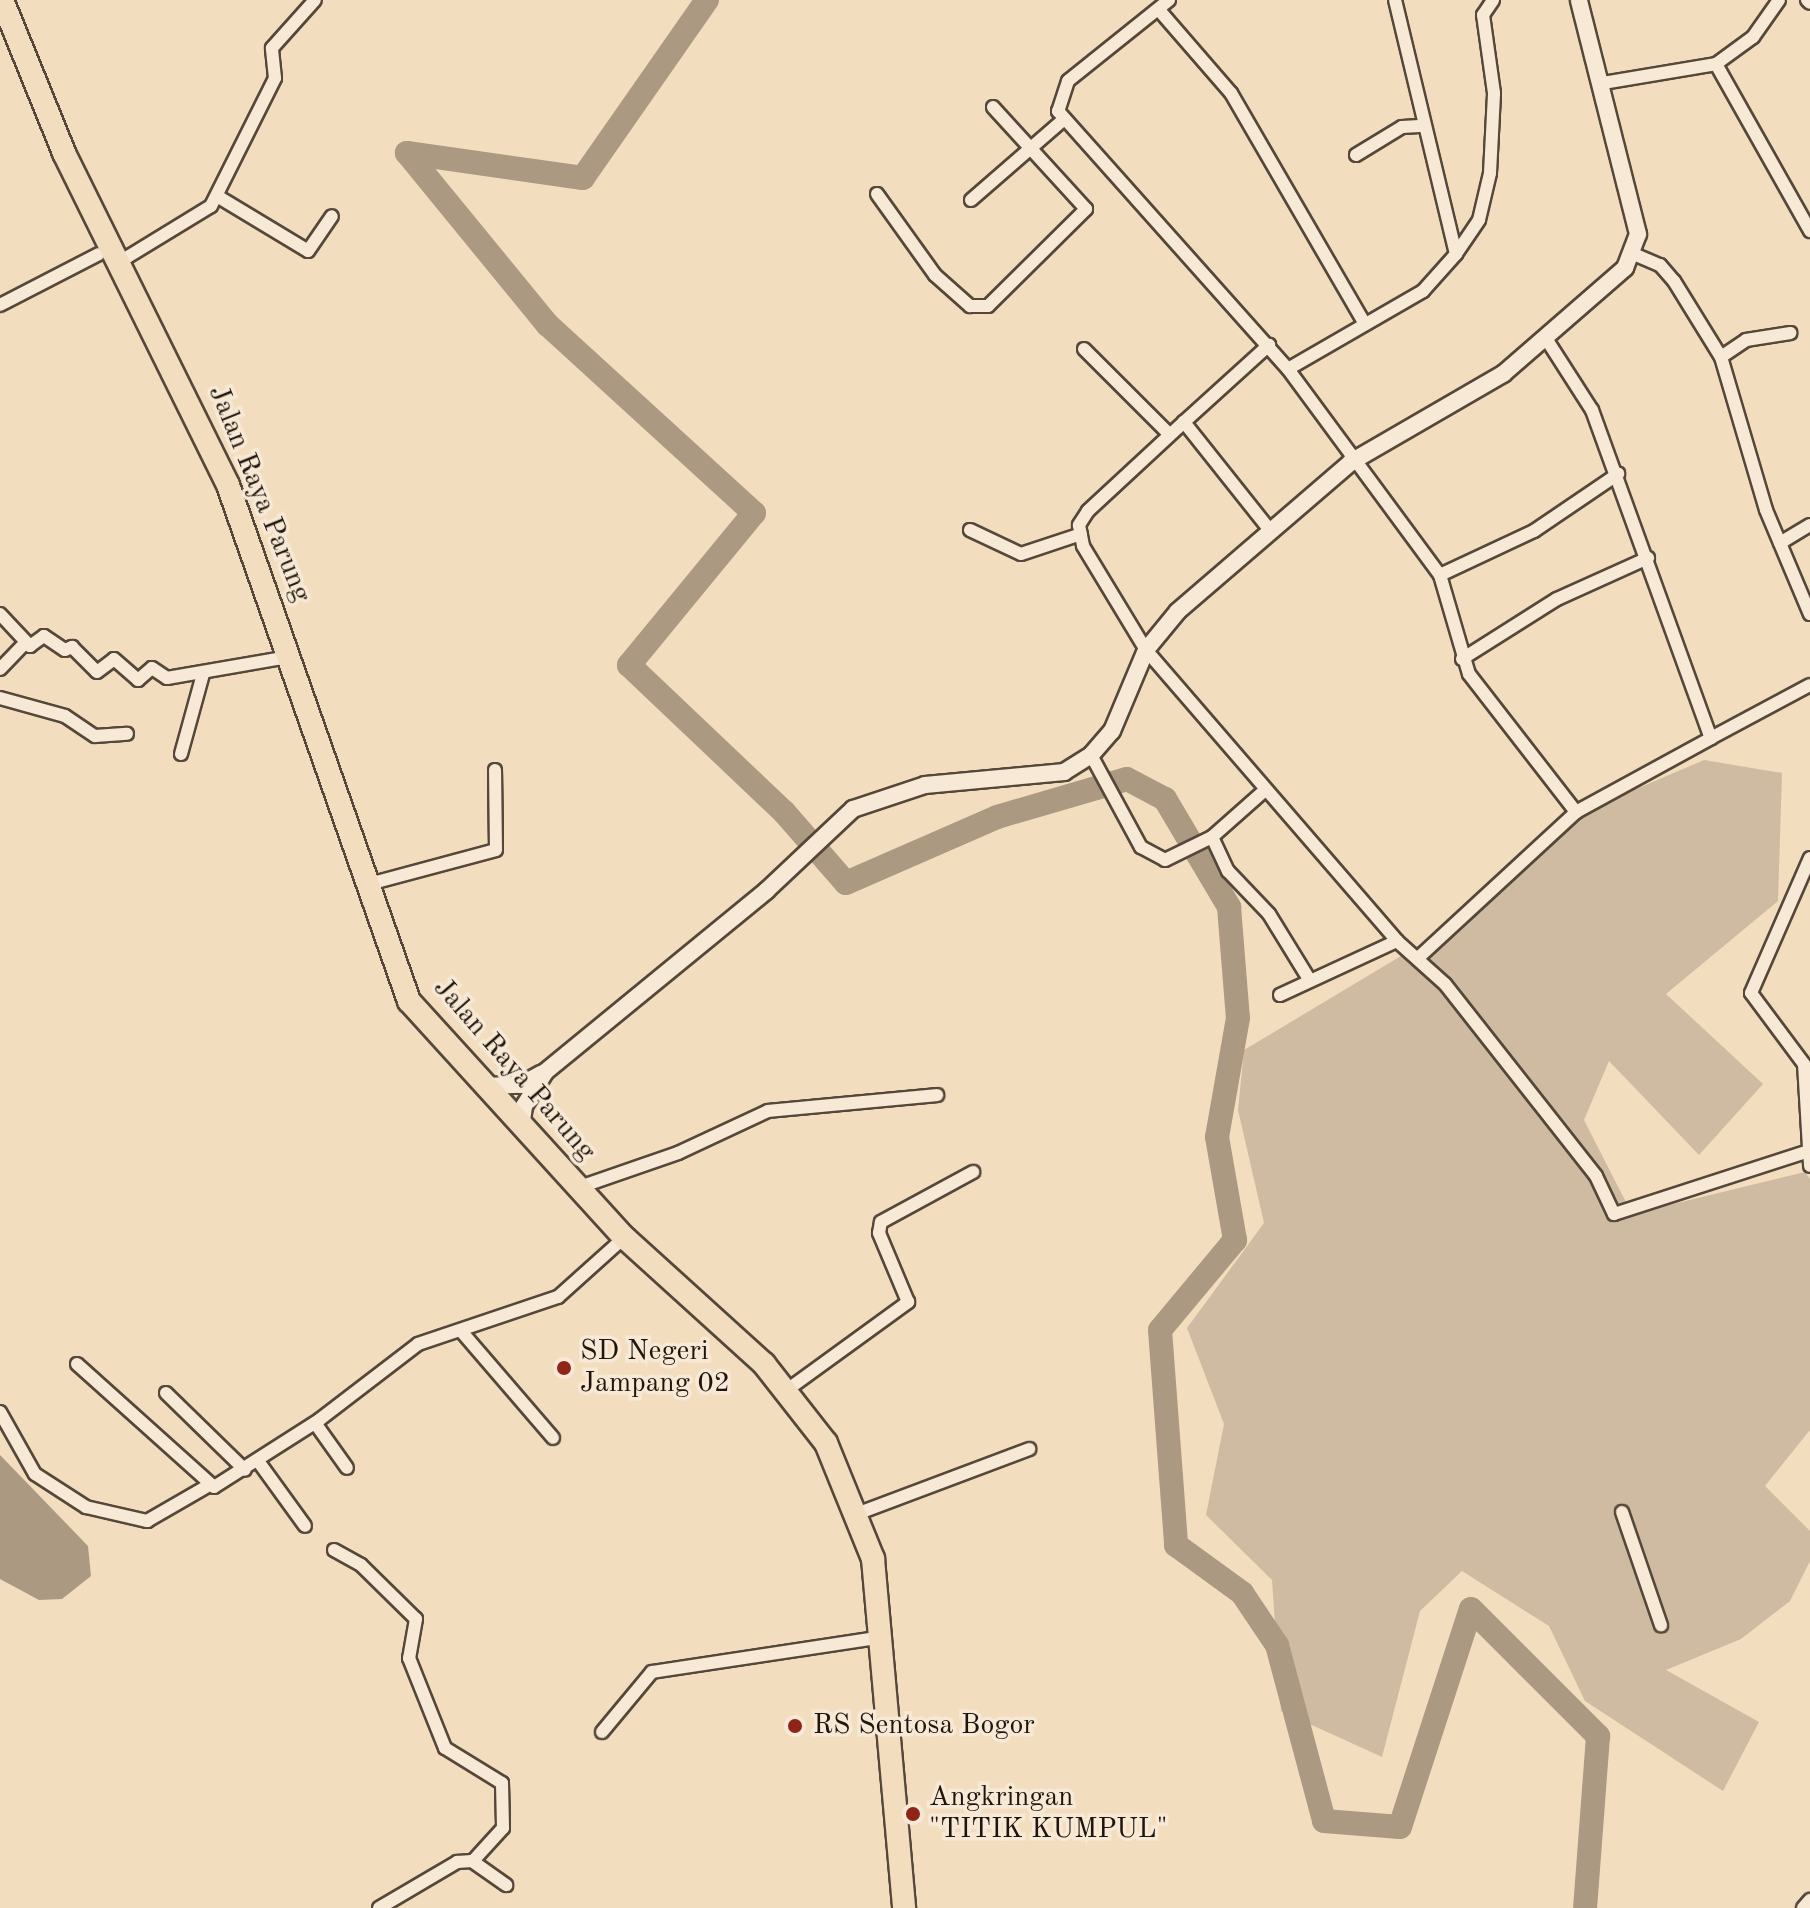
<!DOCTYPE html>
<html>
<head>
<meta charset="utf-8">
<style>
  body { margin:0 }
  #map { position:relative; width:1810px; height:1908px; overflow:hidden; background:#f3ddbf; font-family:"Old Standard TT",serif }
  div>[style] { position:absolute }
  .green>* { inset:0; background:#cfbba1 }
  .water>* { inset:0; background:#ab9982 }
  .river>* { height:24px; margin:-12px; padding:0 12px; transform-origin:12px; border-radius:12px; background:#ab9982 }
  .roads { filter:drop-shadow(2px 0 #554739) drop-shadow(-2px 0 #554739) drop-shadow(0 2px #554739) drop-shadow(0 -2px #554739) }
  .minor>* { height:12px; margin:-6px; padding:0 6px; transform-origin:6px; border-radius:6px; background:#f7e9d5 }
  .tertiary>* { height:16px; margin:-8px; padding:0 8px; transform-origin:8px; border-radius:8px; background:#f7e9d5 }
  .trunk>* { height:22px; margin:-11px; padding:0 11px; transform-origin:11px; border-radius:11px; background:#f3ddbf }
  .dots>* { width:22px; height:22px; translate:-50% -50%; box-sizing:border-box; border:4px solid #f7e9d5; border-radius:50% }
  span { translate:-50% -50%; white-space:nowrap; text-align:center; line-height:1.15; -webkit-text-stroke:7px #f7e9d5; paint-order:stroke }
  .street-label { font-size:28px; color:#20150c }
  .poi-label { font-size:28px; color:#20150c }
  .left { translate:0 -50%; text-align:left }
</style>
</head>
<body>
<div id="map">
  <div class="green">
    <div style="clip-path:polygon(1704px 760px,1782px 773px,1778px 901px,1666px 994px,1763px 1084px,1699px 1155px,1609px 1061px,1584px 1120px,1632px 1214px,1805px 1172px,1810px 1179px,1810px 1430px,1765px 1486px,1810px 1531px,1810px 1561px,1790px 1601px,1741px 1639px,1666px 1670px,1759px 1722px,1723px 1791px,1585px 1701px,1549px 1626px,1462px 1571px,1420px 1611px,1382px 1757px,1281px 1711px,1272px 1580px,1206px 1515px,1224px 1424px,1187px 1328px,1264px 1223px,1238px 1110px,1244px 1050px,1421px 944px,1585px 811px)"></div>
  </div>
  <div class="water">
    <div style="clip-path:polygon(0 1455px,88px 1546px,91px 1576px,62px 1599px,39px 1600px,0 1579px)"></div>
  </div>
  <div class="river">
    <div style="left:707px;top:0;width:217px;rotate:124.9deg"></div>
    <div style="left:583px;top:178px;width:178px;rotate:-171.9deg"></div>
    <div style="left:407px;top:153px;width:222px;rotate:50.7deg"></div>
    <div style="left:548px;top:325px;width:279px;rotate:42.4deg"></div>
    <div style="left:754px;top:513px;width:197px;rotate:129.4deg"></div>
    <div style="left:629px;top:665px;width:214px;rotate:43.5deg"></div>
    <div style="left:784px;top:812px;width:94px;rotate:48.9deg"></div>
    <div style="left:846px;top:883px;width:165px;rotate:-23.6deg"></div>
    <div style="left:997px;top:817px;width:135px;rotate:-16.3deg"></div>
    <div style="left:1127px;top:779px;width:43px;rotate:27.8deg"></div>
    <div style="left:1165px;top:799px;width:126px;rotate:59.3deg"></div>
    <div style="left:1229px;top:907px;width:111px;rotate:85.4deg"></div>
    <div style="left:1238px;top:1018px;width:121px;rotate:100deg"></div>
    <div style="left:1217px;top:1137px;width:105px;rotate:80.1deg"></div>
    <div style="left:1235px;top:1240px;width:117px;rotate:129.8deg"></div>
    <div style="left:1160px;top:1330px;width:216px;rotate:85.7deg"></div>
    <div style="left:1176px;top:1545px;width:82px;rotate:36deg"></div>
    <div style="left:1242px;top:1593px;width:63px;rotate:56.1deg"></div>
    <div style="left:1277px;top:1645px;width:182px;rotate:75deg"></div>
    <div style="left:1324px;top:1821px;width:76px;rotate:4.5deg"></div>
    <div style="left:1400px;top:1827px;width:229px;rotate:-72deg"></div>
    <div style="left:1471px;top:1609px;width:180px;rotate:45deg"></div>
    <div style="left:1598px;top:1736px;width:172px;rotate:94.3deg"></div>
  </div>
  <div class="roads">
    <div class="minor">
      <div style="left:1169px;top:0;width:129px;rotate:141.3deg"></div>
      <div style="left:1068px;top:81px;width:32px;rotate:108deg"></div>
      <div style="left:1058px;top:111px;width:346px;rotate:48.3deg"></div>
      <div style="left:1288px;top:369px;width:256px;rotate:53.6deg"></div>
      <div style="left:1440px;top:575px;width:103px;rotate:73.7deg"></div>
      <div style="left:1469px;top:674px;width:175px;rotate:52.2deg"></div>
      <div style="left:1807px;top:0;width:4px;rotate:45deg"></div>
      <div style="left:1159px;top:10px;width:110px;rotate:49.1deg"></div>
      <div style="left:1231px;top:93px;width:265px;rotate:59.9deg"></div>
      <div style="left:1716px;top:64px;width:192px;rotate:60.6deg"></div>
      <div style="left:1603px;top:83px;width:115px;rotate:-9.5deg"></div>
      <div style="left:1716px;top:64px;width:46px;rotate:-36.1deg"></div>
      <div style="left:1753px;top:37px;width:45px;rotate:-54.9deg"></div>
      <div style="left:1356px;top:155px;width:54px;rotate:-31.3deg"></div>
      <div style="left:1402px;top:127px;width:22px;rotate:-3deg"></div>
      <div style="left:877px;top:194px;width:100px;rotate:54.4deg"></div>
      <div style="left:935px;top:275px;width:47px;rotate:41.5deg"></div>
      <div style="left:970px;top:306px;width:18px"></div>
      <div style="left:988px;top:306px;width:138px;rotate:-44.7deg"></div>
      <div style="left:1086px;top:209px;width:138px;rotate:-132.4deg"></div>
      <div style="left:217px;top:196px;width:106px;rotate:31.1deg"></div>
      <div style="left:308px;top:251px;width:42px;rotate:-55.6deg"></div>
      <div style="left:971px;top:200px;width:122px;rotate:-41deg"></div>
      <div style="left:1456px;top:254px;width:41px;rotate:-55.9deg"></div>
      <div style="left:1479px;top:220px;width:48px;rotate:-76.8deg"></div>
      <div style="left:1490px;top:173px;width:80px;rotate:-87.1deg"></div>
      <div style="left:1494px;top:93px;width:79px;rotate:-98deg"></div>
      <div style="left:1483px;top:15px;width:18px;rotate:-56deg"></div>
      <div style="left:1636px;top:255px;width:26px;rotate:23deg"></div>
      <div style="left:1660px;top:265px;width:21px;rotate:49deg"></div>
      <div style="left:1674px;top:281px;width:89px;rotate:58.3deg"></div>
      <div style="left:1721px;top:357px;width:159px;rotate:73.6deg"></div>
      <div style="left:1766px;top:510px;width:113px;rotate:67.1deg"></div>
      <div style="left:116px;top:264px;width:111px;rotate:-31.4deg"></div>
      <div style="left:211px;top:206px;width:143px;rotate:-63.4deg"></div>
      <div style="left:275px;top:78px;width:30px;rotate:-96deg"></div>
      <div style="left:272px;top:48px;width:64px;rotate:-48.1deg"></div>
      <div style="left:0;top:305px;width:111px;rotate:-27.3deg"></div>
      <div style="left:1547px;top:340px;width:83px;rotate:57.3deg"></div>
      <div style="left:1592px;top:410px;width:349px;rotate:70.1deg"></div>
      <div style="left:1711px;top:738px;width:112px;rotate:-28.2deg"></div>
      <div style="left:1084px;top:349px;width:120px;rotate:45deg"></div>
      <div style="left:1721px;top:357px;width:30px;rotate:-34deg"></div>
      <div style="left:1746px;top:340px;width:45px;rotate:-9deg"></div>
      <div style="left:1288px;top:369px;width:156px;rotate:-30deg"></div>
      <div style="left:1423px;top:291px;width:50px;rotate:-48.3deg"></div>
      <div style="left:1456px;top:254px;width:261px;rotate:-103.5deg"></div>
      <div style="left:1184px;top:422px;width:131px;rotate:137.2deg"></div>
      <div style="left:1088px;top:511px;width:17px;rotate:123deg"></div>
      <div style="left:1079px;top:525px;width:21px;rotate:79deg"></div>
      <div style="left:1083px;top:546px;width:122px;rotate:58.8deg"></div>
      <div style="left:1146px;top:650px;width:384px;rotate:49.2deg"></div>
      <div style="left:1397px;top:941px;width:64px;rotate:41.9deg"></div>
      <div style="left:1445px;top:984px;width:244px;rotate:51.8deg"></div>
      <div style="left:1596px;top:1176px;width:42px;rotate:64.7deg"></div>
      <div style="left:1614px;top:1214px;width:202px;rotate:-17.9deg"></div>
      <div style="left:1269px;top:529px;width:137px;rotate:-128.5deg"></div>
      <div style="left:1184px;top:422px;width:115px;rotate:-42.2deg"></div>
      <div style="left:970px;top:530px;width:56px;rotate:25.2deg"></div>
      <div style="left:1021px;top:554px;width:63px;rotate:-18.4deg"></div>
      <div style="left:1780px;top:543px;width:35px;rotate:-31deg"></div>
      <div style="left:1440px;top:575px;width:104px;rotate:-25.1deg"></div>
      <div style="left:1534px;top:531px;width:102px;rotate:-34.2deg"></div>
      <div style="left:0;top:614px;width:44px;rotate:46.8deg"></div>
      <div style="left:30px;top:646px;width:17px;rotate:-36deg"></div>
      <div style="left:44px;top:636px;width:25px;rotate:34deg"></div>
      <div style="left:65px;top:650px;width:8px;rotate:-23deg"></div>
      <div style="left:72px;top:647px;width:35px;rotate:45deg"></div>
      <div style="left:97px;top:672px;width:21px;rotate:-37deg"></div>
      <div style="left:114px;top:659px;width:32px;rotate:41deg"></div>
      <div style="left:138px;top:680px;width:18px;rotate:-41deg"></div>
      <div style="left:152px;top:668px;width:18px;rotate:34deg"></div>
      <div style="left:167px;top:678px;width:118px;rotate:-9.8deg"></div>
      <div style="left:1462px;top:659px;width:112px;rotate:-32.3deg"></div>
      <div style="left:1557px;top:599px;width:100px;rotate:-24.3deg"></div>
      <div style="left:0;top:669px;width:37px;rotate:-46deg"></div>
      <div style="left:0;top:698px;width:67px;rotate:15.5deg"></div>
      <div style="left:65px;top:716px;width:36px;rotate:34deg"></div>
      <div style="left:95px;top:736px;width:32px;rotate:-4deg"></div>
      <div style="left:181px;top:754px;width:83px;rotate:-74.6deg"></div>
      <div style="left:1091px;top:755px;width:105px;rotate:61.5deg"></div>
      <div style="left:1141px;top:847px;width:27px;rotate:28deg"></div>
      <div style="left:1165px;top:860px;width:52px;rotate:-26.1deg"></div>
      <div style="left:1212px;top:837px;width:69px;rotate:-41.5deg"></div>
      <div style="left:1212px;top:837px;width:38px;rotate:65deg"></div>
      <div style="left:1228px;top:871px;width:59px;rotate:46.4deg"></div>
      <div style="left:1269px;top:914px;width:76px;rotate:58.4deg"></div>
      <div style="left:1810px;top:858px;width:147px;rotate:113.6deg"></div>
      <div style="left:1751px;top:993px;width:89px;rotate:53.3deg"></div>
      <div style="left:1804px;top:1064px;width:102px;rotate:86.6deg"></div>
      <div style="left:369px;top:884px;width:131px;rotate:-15deg"></div>
      <div style="left:496px;top:850px;width:80px;rotate:-90.7deg"></div>
      <div style="left:1419px;top:957px;width:214px;rotate:-42.7deg"></div>
      <div style="left:1576px;top:812px;width:154px;rotate:-28.7deg"></div>
      <div style="left:1280px;top:995px;width:129px;rotate:-24.8deg"></div>
      <div style="left:577px;top:1188px;width:107px;rotate:-19.1deg"></div>
      <div style="left:678px;top:1153px;width:99px;rotate:-25deg"></div>
      <div style="left:768px;top:1111px;width:170px;rotate:-5.4deg"></div>
      <div style="left:461px;top:1331px;width:141px;rotate:49.3deg"></div>
      <div style="left:77px;top:1364px;width:184px;rotate:41.9deg"></div>
      <div style="left:214px;top:1487px;width:125px;rotate:-32.5deg"></div>
      <div style="left:319px;top:1420px;width:125px;rotate:-37.5deg"></div>
      <div style="left:418px;top:1344px;width:148px;rotate:-18.6deg"></div>
      <div style="left:558px;top:1297px;width:78px;rotate:-41.9deg"></div>
      <div style="left:787px;top:1390px;width:150px;rotate:-36deg"></div>
      <div style="left:908px;top:1302px;width:75px;rotate:-112.8deg"></div>
      <div style="left:879px;top:1233px;width:11px;rotate:-80deg"></div>
      <div style="left:881px;top:1222px;width:105px;rotate:-28.5deg"></div>
      <div style="left:166px;top:1393px;width:110px;rotate:44.3deg"></div>
      <div style="left:0;top:1412px;width:71px;rotate:60.6deg"></div>
      <div style="left:35px;top:1474px;width:61px;rotate:32.9deg"></div>
      <div style="left:86px;top:1507px;width:63px;rotate:12.9deg"></div>
      <div style="left:147px;top:1521px;width:68px;rotate:-30deg"></div>
      <div style="left:315px;top:1423px;width:55px;rotate:54.6deg"></div>
      <div style="left:258px;top:1461px;width:80px;rotate:54.1deg"></div>
      <div style="left:1622px;top:1512px;width:120px;rotate:71deg"></div>
      <div style="left:859px;top:1513px;width:182px;rotate:-20.6deg"></div>
      <div style="left:334px;top:1550px;width:31px;rotate:29deg"></div>
      <div style="left:361px;top:1565px;width:77px;rotate:44.5deg"></div>
      <div style="left:416px;top:1619px;width:40px;rotate:100deg"></div>
      <div style="left:409px;top:1658px;width:97px;rotate:68.2deg"></div>
      <div style="left:445px;top:1748px;width:67px;rotate:31.6deg"></div>
      <div style="left:502px;top:1783px;width:45px;rotate:88.7deg"></div>
      <div style="left:503px;top:1828px;width:45px;rotate:132.3deg"></div>
      <div style="left:602px;top:1732px;width:78px;rotate:-50.2deg"></div>
      <div style="left:652px;top:1672px;width:221px;rotate:-8.6deg"></div>
      <div style="left:379px;top:1908px;width:91px;rotate:-30.5deg"></div>
      <div style="left:457px;top:1862px;width:15px;rotate:-4deg"></div>
      <div style="left:472px;top:1861px;width:42px;rotate:35.2deg"></div>
      <div style="left:1803px;top:1908px;width:11px;rotate:-49deg"></div>
    </div>
    <div class="tertiary">
      <div style="left:483px;top:1086px;width:38px;rotate:-2deg"></div>
      <div style="left:521px;top:1085px;width:23px;rotate:-29deg"></div>
      <div style="left:521px;top:1128px;width:22px;rotate:-82deg"></div>
      <div style="left:524px;top:1106px;width:40px;rotate:-58deg"></div>
      <div style="left:545px;top:1072px;width:286px;rotate:-39.3deg"></div>
      <div style="left:766px;top:891px;width:120px;rotate:-43.3deg"></div>
      <div style="left:853px;top:809px;width:76px;rotate:-18.4deg"></div>
      <div style="left:925px;top:785px;width:140px;rotate:-5.3deg"></div>
      <div style="left:1064px;top:772px;width:32px;rotate:-32deg"></div>
      <div style="left:1091px;top:755px;width:32px;rotate:-49deg"></div>
      <div style="left:1112px;top:731px;width:88px;rotate:-67.2deg"></div>
      <div style="left:1146px;top:650px;width:50px;rotate:-50.6deg"></div>
      <div style="left:1178px;top:611px;width:228px;rotate:-40.7deg"></div>
      <div style="left:1351px;top:462px;width:176px;rotate:-30.1deg"></div>
      <div style="left:1503px;top:374px;width:162px;rotate:-41deg"></div>
      <div style="left:1625px;top:268px;width:36px;rotate:-69deg"></div>
      <div style="left:1638px;top:234px;width:241px;rotate:-104.2deg"></div>
    </div>
    <div class="trunk">
      <div style="left:2px;top:0;width:165px;rotate:67.9deg"></div>
      <div style="left:64px;top:153px;width:370px;rotate:63.7deg"></div>
      <div style="left:228px;top:485px;width:547px;rotate:70.67deg"></div>
      <div style="left:409px;top:1001px;width:321px;rotate:47.7deg"></div>
      <div style="left:625px;top:1238px;width:188px;rotate:42.2deg"></div>
      <div style="left:764px;top:1364px;width:100px;rotate:51.9deg"></div>
      <div style="left:826px;top:1443px;width:125px;rotate:67.9deg"></div>
      <div style="left:873px;top:1559px;width:350px;rotate:84.9deg"></div>
    </div>
  </div>
  <div class="dots">
    <div style="left:564px;top:1368px;background:#8f2418"></div>
    <div style="left:795px;top:1726px;background:#8f2418"></div>
    <div style="left:913px;top:1814px;background:#8f2418"></div>
  </div>
  <div class="street-label">
    <span style="left:259px;top:494px;rotate:68deg">Jalan Raya Parung</span>
    <span style="left:514px;top:1070px;rotate:49deg">Jalan Raya Parung</span>
  </div>
  <div class="poi-label">
    <span class="left" style="left:580px;top:1368px">SD Negeri<br>Jampang 02</span>
    <span class="left" style="left:813px;top:1726px">RS Sentosa Bogor</span>
    <span class="left" style="left:929px;top:1814px">Angkringan<br>"TITIK KUMPUL"</span>
  </div>
</div>
</body>
</html>
